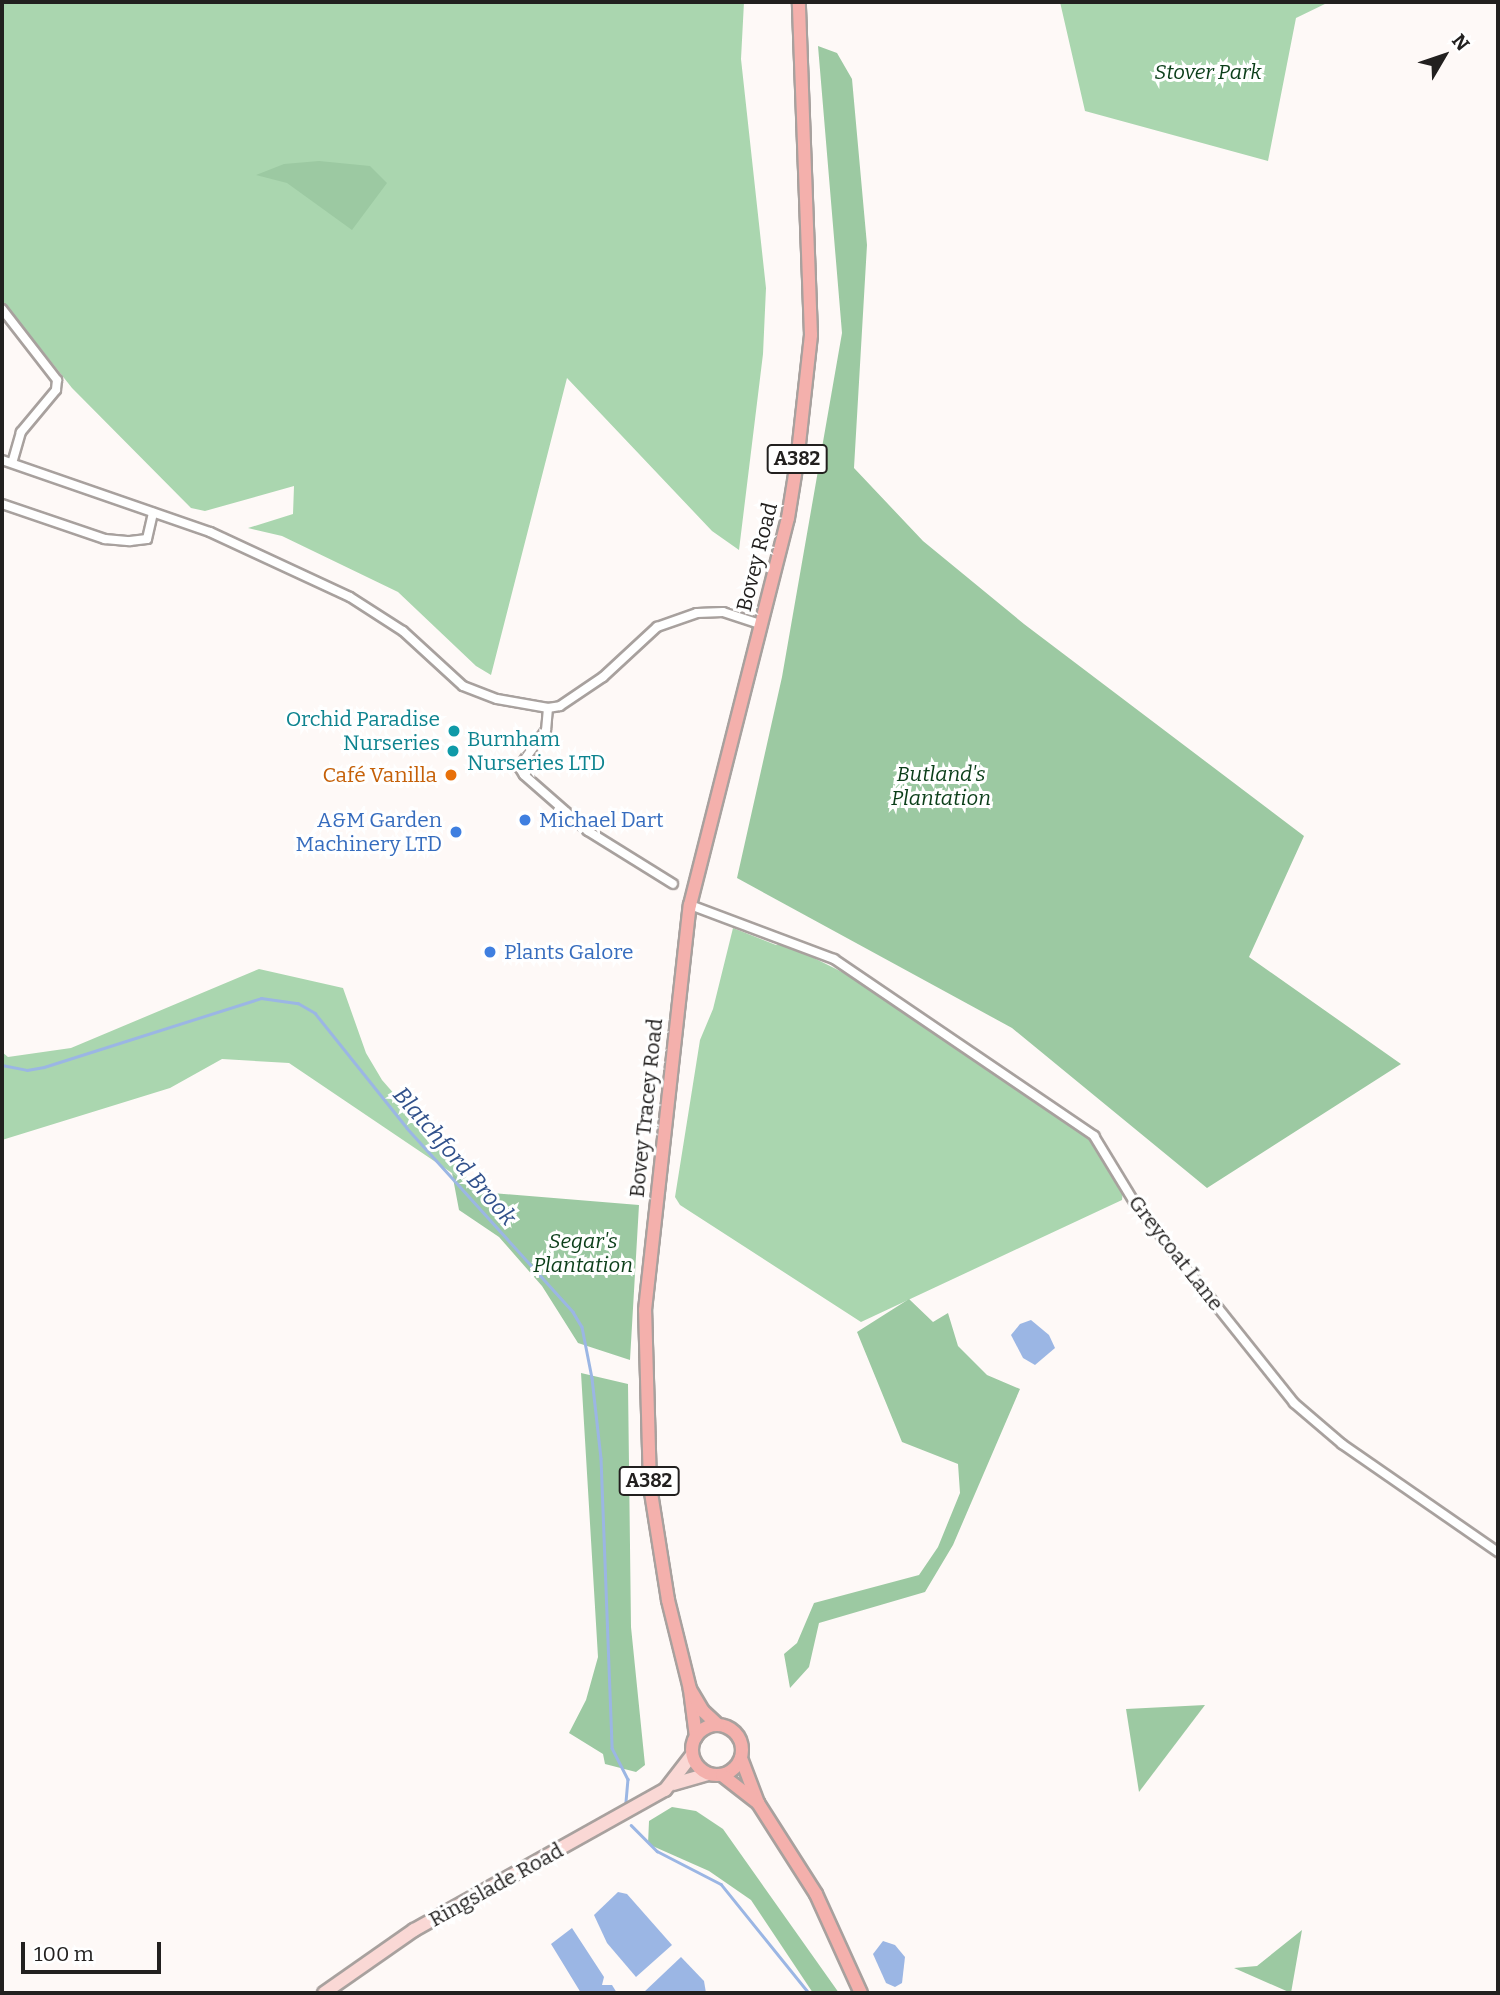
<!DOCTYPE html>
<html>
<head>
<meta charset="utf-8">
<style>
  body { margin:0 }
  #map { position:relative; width:1500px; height:1995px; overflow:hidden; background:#fef9f7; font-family:Bitter,serif }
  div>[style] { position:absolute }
  .green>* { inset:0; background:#aad6af }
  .forest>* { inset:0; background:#9cc9a2 }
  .water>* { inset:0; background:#9bb6e4 }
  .stream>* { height:2.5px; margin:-1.25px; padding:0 1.25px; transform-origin:1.25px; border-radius:1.25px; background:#9bb6e4 }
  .roads { filter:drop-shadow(2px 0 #a8a19e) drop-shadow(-2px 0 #a8a19e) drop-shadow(0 2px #a8a19e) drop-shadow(0 -2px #a8a19e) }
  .street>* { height:8px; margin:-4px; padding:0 4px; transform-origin:4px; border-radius:4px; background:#fff }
  .secondary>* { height:12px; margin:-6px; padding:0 6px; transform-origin:6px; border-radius:6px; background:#fad8d5 }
  .primary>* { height:12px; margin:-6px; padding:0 6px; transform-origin:6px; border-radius:6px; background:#f4b0ac }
  .primary>.ring { margin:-6px; padding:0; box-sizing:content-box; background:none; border:12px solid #f4b0ac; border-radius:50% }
  .dots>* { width:19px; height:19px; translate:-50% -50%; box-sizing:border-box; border:4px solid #fff; border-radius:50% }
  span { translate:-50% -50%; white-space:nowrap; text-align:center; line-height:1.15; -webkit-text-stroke:6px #fff; paint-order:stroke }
  .shield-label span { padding:2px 5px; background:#fff; border:2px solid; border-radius:5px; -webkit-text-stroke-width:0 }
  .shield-label { font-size:19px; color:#22201f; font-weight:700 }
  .park-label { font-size:21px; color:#0b3e19; font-style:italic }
  .street-label { font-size:21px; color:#22201f }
  .culture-label { font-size:21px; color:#0d838f }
  .right { translate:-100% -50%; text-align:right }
  .left { translate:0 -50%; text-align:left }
  .food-label { font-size:21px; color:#c56008 }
  .shop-label { font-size:21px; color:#366cbe }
  .water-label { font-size:23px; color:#31518b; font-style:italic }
  .frame { position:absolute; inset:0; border:4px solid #22201f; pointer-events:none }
  .north { position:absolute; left:1409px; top:21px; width:70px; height:70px; -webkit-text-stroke:5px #fff; paint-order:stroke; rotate:51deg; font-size:19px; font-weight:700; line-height:28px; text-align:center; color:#22201f }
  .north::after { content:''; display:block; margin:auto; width:24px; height:32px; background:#22201f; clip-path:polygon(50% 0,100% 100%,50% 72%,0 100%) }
  .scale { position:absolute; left:21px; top:1942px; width:140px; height:32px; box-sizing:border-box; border:4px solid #22201f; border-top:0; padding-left:9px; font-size:21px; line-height:24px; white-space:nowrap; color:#22201f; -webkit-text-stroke:5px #fff; paint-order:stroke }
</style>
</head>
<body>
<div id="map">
  <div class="green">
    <div style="clip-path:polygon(2px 2px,744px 2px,741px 59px,766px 288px,763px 354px,739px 550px,712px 531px,567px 378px,491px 675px,476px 666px,398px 592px,282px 536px,248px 528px,293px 514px,294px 486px,205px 511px,191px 508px,72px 388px,2px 300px)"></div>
    <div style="clip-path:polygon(1060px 2px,1329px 2px,1296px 18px,1268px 161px,1085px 111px)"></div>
    <div style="clip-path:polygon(733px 928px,776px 945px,788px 945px,872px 987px,1071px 1125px,1089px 1139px,1112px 1170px,1123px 1191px,1122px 1200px,861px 1322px,680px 1205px,675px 1197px,700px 1040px,713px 1009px)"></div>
    <div style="clip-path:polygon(259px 969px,343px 988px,366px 1053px,382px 1080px,480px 1192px,289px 1063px,222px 1059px,170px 1088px,2px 1140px,2px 1052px,8px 1057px,71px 1048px)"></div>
  </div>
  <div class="forest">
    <div style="clip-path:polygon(818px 46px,837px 53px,852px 79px,867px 245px,854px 468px,923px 541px,1024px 624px,1304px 836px,1249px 957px,1401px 1064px,1207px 1188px,1012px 1028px,737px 878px,782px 677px,842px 333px)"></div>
    <div style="clip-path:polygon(319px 161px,370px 166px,387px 183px,352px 230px,287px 183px,256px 175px,284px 164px)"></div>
    <div style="clip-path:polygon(452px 1173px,480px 1192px,639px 1205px,630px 1360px,578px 1343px,542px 1286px,499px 1237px,459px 1210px)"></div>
    <div style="clip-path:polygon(909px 1299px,933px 1322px,948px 1313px,958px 1346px,987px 1375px,1020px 1389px,953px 1545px,925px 1592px,819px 1623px,809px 1667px,790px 1688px,784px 1654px,797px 1643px,814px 1603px,919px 1575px,938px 1547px,960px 1493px,958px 1464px,902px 1442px,857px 1332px)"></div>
    <div style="clip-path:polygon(581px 1373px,628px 1384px,631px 1627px,645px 1765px,636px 1772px,605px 1764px,603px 1754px,569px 1733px,586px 1700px,598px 1657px)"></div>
    <div style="clip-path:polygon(1205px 1705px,1139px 1792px,1126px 1709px)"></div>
    <div style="clip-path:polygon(672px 1807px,696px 1811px,723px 1829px,839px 1993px,813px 1993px,751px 1900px,709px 1871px,648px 1844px,649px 1821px)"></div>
    <div style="clip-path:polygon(1302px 1930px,1291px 1993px,1234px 1968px,1257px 1966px)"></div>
  </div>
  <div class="water">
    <div style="clip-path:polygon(1031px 1320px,1049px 1335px,1055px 1348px,1035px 1365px,1023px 1358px,1011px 1335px,1020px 1324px)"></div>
    <div style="clip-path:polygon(618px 1892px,627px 1894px,672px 1945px,636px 1977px,607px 1943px,594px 1915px)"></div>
    <div style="clip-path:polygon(572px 1928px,604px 1977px,602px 1985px,612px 1985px,617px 1993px,581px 1993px,551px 1944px)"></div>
    <div style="clip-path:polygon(883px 1941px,895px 1945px,905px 1957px,902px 1983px,895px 1987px,886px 1983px,873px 1954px)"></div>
    <div style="clip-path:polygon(681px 1957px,704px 1981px,706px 1993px,643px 1993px)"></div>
  </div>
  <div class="stream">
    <div style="left:2px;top:1065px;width:25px;rotate:11deg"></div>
    <div style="left:27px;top:1070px;width:17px;rotate:-10deg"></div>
    <div style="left:44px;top:1067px;width:228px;rotate:-17.6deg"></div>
    <div style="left:261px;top:998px;width:37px;rotate:8deg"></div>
    <div style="left:298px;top:1003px;width:20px;rotate:30deg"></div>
    <div style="left:315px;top:1013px;width:147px;rotate:51.3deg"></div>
    <div style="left:407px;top:1128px;width:248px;rotate:47.9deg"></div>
    <div style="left:573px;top:1312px;width:17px;rotate:59deg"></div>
    <div style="left:582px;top:1327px;width:52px;rotate:78.9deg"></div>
    <div style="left:592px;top:1378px;width:81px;rotate:83.6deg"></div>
    <div style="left:601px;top:1458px;width:290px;rotate:87.8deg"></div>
    <div style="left:612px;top:1748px;width:35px;rotate:63deg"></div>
    <div style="left:628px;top:1779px;width:25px;rotate:95deg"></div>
    <div style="left:631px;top:1825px;width:37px;rotate:45deg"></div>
    <div style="left:657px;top:1851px;width:72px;rotate:27.3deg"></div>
    <div style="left:721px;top:1884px;width:140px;rotate:51.1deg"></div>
  </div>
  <div class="roads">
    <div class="street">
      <div style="left:2px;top:309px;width:90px;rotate:52.2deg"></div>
      <div style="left:57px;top:380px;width:10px;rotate:96deg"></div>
      <div style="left:56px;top:390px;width:55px;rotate:129.8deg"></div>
      <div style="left:21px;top:432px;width:32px;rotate:106deg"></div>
      <div style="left:2px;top:460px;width:220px;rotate:19.1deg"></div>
      <div style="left:210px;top:532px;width:154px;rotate:24.9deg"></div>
      <div style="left:350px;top:597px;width:63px;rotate:32.7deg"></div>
      <div style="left:403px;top:631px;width:81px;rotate:42.5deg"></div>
      <div style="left:463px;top:686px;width:36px;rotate:21deg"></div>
      <div style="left:497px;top:699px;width:52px;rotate:10deg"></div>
      <div style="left:548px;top:708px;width:12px;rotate:-9deg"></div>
      <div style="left:560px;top:706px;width:52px;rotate:-34deg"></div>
      <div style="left:603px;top:677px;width:74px;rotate:-42.8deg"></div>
      <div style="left:657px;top:627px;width:42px;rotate:-19.3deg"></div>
      <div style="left:697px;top:613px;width:26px;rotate:-2deg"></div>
      <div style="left:723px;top:612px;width:40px;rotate:18deg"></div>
      <div style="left:2px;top:504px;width:109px;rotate:18.8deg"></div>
      <div style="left:105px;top:539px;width:25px;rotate:5deg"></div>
      <div style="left:130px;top:541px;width:17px;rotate:-7deg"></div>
      <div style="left:147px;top:539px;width:27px;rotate:-77deg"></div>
      <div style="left:548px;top:708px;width:22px;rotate:95deg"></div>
      <div style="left:546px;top:730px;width:46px;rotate:126.1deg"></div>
      <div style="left:519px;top:767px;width:9px;rotate:58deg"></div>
      <div style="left:524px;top:775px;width:85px;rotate:41.2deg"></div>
      <div style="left:588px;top:831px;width:100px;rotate:31.9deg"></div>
      <div style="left:690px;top:905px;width:154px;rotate:20.6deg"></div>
      <div style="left:834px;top:959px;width:315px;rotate:34.2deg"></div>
      <div style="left:1094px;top:1136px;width:81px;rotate:58.7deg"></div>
      <div style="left:1136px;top:1205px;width:253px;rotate:51.4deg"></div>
      <div style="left:1294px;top:1403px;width:63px;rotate:40.5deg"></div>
      <div style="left:1342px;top:1444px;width:190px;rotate:34.7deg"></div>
    </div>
    <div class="secondary">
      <div style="left:673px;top:1784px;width:36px;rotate:-16deg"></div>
      <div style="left:324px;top:1993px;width:110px;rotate:-35deg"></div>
      <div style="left:414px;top:1930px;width:287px;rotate:-29.2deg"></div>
      <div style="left:665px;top:1790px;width:44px;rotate:-52.4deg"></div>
    </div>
    <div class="primary">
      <div style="left:690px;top:1690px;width:47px;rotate:82.7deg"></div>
      <div class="ring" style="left:692px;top:1725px;width:38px;height:38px"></div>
      <div style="left:718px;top:1725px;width:21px;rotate:-137deg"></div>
      <div style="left:703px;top:1711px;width:26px;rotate:-121deg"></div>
      <div style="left:690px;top:1689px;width:92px;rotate:-103.9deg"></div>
      <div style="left:668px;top:1600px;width:115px;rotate:-99deg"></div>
      <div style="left:650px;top:1486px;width:176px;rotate:-91.6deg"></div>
      <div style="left:645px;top:1310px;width:407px;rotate:-83.7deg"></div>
      <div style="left:690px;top:905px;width:399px;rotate:-75.8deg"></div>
      <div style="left:788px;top:518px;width:57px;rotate:-80.9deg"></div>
      <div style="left:797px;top:462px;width:128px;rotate:-83.7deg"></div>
      <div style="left:811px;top:335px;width:333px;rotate:-92.1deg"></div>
      <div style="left:741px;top:1758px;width:48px;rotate:69.3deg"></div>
      <div style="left:758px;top:1803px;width:108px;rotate:57.5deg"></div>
      <div style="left:816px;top:1894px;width:109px;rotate:65.6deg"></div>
      <div style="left:722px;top:1775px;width:46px;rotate:37.9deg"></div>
    </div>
  </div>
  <div class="dots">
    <div style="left:454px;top:731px;background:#0f9aa8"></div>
    <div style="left:453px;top:751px;background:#0f9aa8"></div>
    <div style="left:451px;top:775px;background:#e8710a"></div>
    <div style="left:525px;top:820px;background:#3f7fe0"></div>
    <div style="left:456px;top:832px;background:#3f7fe0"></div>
    <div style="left:490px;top:952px;background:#3f7fe0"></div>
  </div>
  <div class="shield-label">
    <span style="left:797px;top:459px">A382</span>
    <span style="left:649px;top:1481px">A382</span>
  </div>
  <div class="park-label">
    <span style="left:1208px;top:72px">Stover Park</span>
    <span style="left:941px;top:786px">Butland's<br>Plantation</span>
    <span style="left:583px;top:1253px">Segar's<br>Plantation</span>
  </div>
  <div class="street-label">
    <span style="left:757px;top:557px;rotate:-76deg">Bovey Road</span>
    <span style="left:646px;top:1108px;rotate:-84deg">Bovey Tracey Road</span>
    <span style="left:1176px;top:1253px;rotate:52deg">Greycoat Lane</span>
    <span style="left:496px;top:1885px;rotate:-29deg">Ringslade Road</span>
  </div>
  <div class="culture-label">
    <span class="right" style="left:440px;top:731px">Orchid Paradise<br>Nurseries</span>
    <span class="left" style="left:467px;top:751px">Burnham<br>Nurseries LTD</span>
  </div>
  <div class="food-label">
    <span class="right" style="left:437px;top:775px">Café Vanilla</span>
  </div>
  <div class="shop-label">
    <span class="right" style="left:442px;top:832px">A&amp;M Garden<br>Machinery LTD</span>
    <span class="left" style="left:539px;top:820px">Michael Dart</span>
    <span class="left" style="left:504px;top:952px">Plants Galore</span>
  </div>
  <div class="water-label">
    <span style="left:455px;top:1156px;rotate:49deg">Blatchford Brook</span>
  </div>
  <div class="frame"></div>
  <div class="north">N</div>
  <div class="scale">100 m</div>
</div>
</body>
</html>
